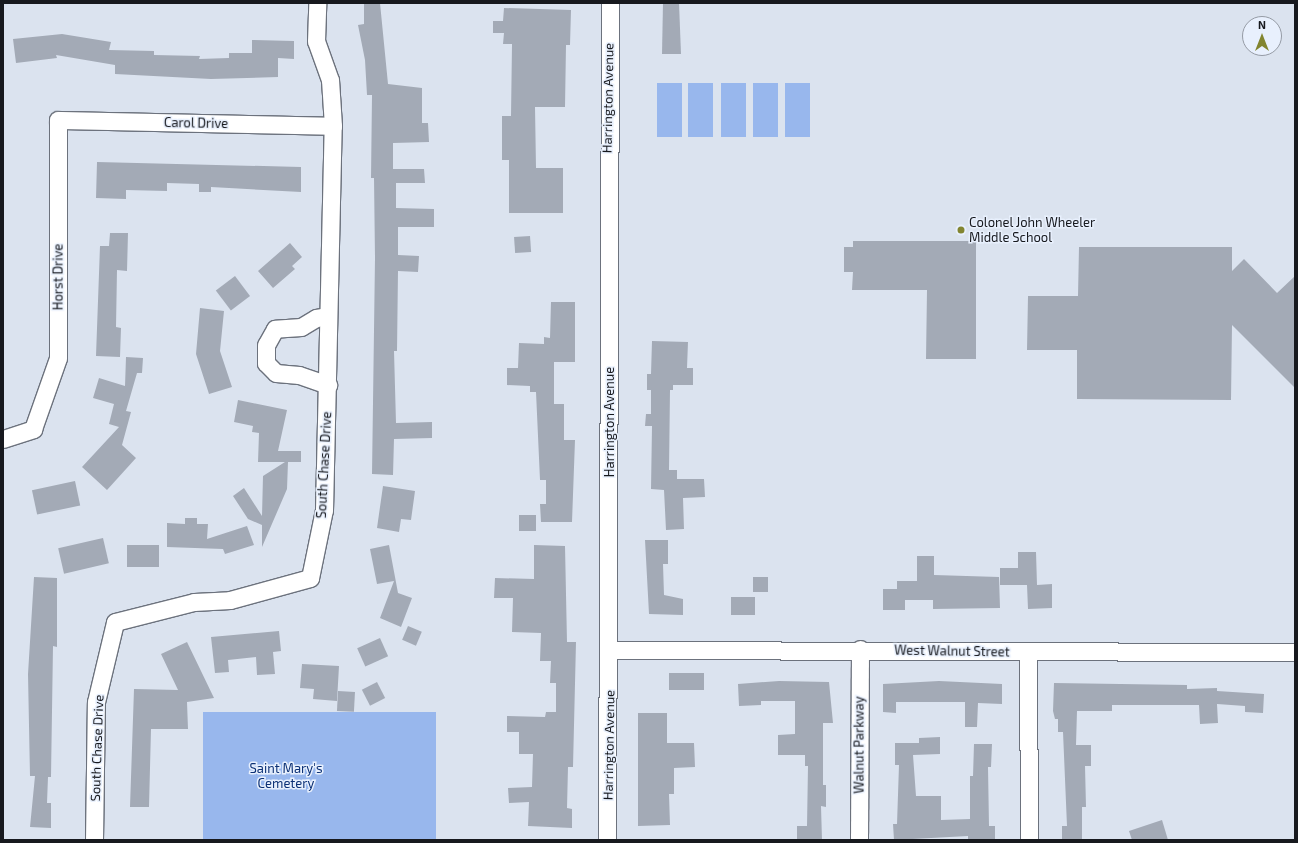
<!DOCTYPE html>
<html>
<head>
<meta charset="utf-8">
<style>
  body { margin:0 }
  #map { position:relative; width:1298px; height:843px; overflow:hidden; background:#dbe3ef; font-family:"Exo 2",sans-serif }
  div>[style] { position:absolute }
  .green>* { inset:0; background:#98b7ed; transform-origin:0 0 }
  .building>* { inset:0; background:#a3aab6; transform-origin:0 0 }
  .roads { filter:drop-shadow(1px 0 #6c727d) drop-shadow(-1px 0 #6c727d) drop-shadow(0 1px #6c727d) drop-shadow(0 -1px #6c727d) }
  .street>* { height:17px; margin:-8.5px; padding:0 8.5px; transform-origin:8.5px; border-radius:8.5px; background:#fff }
  .dots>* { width:11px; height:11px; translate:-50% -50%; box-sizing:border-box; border:2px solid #e8f0fd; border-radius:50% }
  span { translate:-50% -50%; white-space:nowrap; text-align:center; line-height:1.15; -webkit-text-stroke:3px #e8f0fd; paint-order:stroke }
  .street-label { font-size:13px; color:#17191e }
  .poi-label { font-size:13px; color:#17191e }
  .left { translate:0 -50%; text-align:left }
  .park-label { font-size:13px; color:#0b3075 }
  .frame { position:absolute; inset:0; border:4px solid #17191e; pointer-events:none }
  .north { position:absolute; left:1242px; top:16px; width:40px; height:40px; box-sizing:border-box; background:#e8f0fd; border:1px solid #949aa4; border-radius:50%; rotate:0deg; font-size:11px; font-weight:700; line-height:16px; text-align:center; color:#17191e }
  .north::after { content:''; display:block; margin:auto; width:14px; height:18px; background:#828530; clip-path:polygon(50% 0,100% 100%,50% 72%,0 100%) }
</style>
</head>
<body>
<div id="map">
  <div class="green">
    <div style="left:657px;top:83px;width:25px;height:54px"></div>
    <div style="left:688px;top:83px;width:25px;height:54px"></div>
    <div style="left:721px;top:83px;width:25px;height:54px"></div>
    <div style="left:753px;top:83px;width:25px;height:54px"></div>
    <div style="left:785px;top:83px;width:25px;height:54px"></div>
    <div style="left:203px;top:712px;width:233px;height:128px"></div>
  </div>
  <div class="building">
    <div style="clip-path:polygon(364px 3px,380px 3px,388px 84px,422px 88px,422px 123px,428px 123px,429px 142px,393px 143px,393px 169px,424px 169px,425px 183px,396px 183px,396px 208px,434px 209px,434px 227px,398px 227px,398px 255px,419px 256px,418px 272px,398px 271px,397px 351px,394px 351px,396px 423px,432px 422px,432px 438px,394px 439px,393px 475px,372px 474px,375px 258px,374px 178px,371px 178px,372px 95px,367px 95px,365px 60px,358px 25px,364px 24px)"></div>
    <div style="clip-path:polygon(663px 3px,679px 3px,681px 54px,662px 54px)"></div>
    <div style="clip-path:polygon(504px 8px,571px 10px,570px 45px,566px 45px,565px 107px,535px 107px,536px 168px,563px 168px,563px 213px,509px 213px,509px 160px,502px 160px,502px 116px,511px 116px,512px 44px,503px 44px,504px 33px,493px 33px,493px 21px,503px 21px)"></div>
    <div style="clip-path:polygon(62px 34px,111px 42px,109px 50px,154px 51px,154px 55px,200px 56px,199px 59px,229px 58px,229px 53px,252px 53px,252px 40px,294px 41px,294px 59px,278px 58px,278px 77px,211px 79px,115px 74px,115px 65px,56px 55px,57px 58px,16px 63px,13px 39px)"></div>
    <div style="clip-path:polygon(97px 162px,301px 167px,301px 192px,211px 187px,211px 192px,199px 192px,199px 184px,167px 183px,167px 191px,126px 190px,126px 199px,96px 198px)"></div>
    <div style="clip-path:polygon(110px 233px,128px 233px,127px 271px,117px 270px,116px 327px,121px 328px,120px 357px,96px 356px,100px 246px,109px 246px)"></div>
    <div style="left:530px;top:236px;width:16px;height:16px;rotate:86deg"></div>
    <div style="clip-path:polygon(853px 241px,976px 241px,976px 359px,926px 359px,927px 290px,852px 290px,853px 272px,844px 272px,844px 247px,853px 247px)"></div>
    <div style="clip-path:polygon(290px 243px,302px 257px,292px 266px,295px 269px,273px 288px,258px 271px)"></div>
    <div style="clip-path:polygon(1079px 247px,1232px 247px,1232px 271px,1244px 259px,1277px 293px,1295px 276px,1295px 388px,1232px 325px,1231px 400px,1077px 399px,1077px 350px,1027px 350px,1028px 296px,1078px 296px)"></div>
    <div style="left:235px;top:276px;width:25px;height:24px;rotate:53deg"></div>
    <div style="clip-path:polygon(551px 302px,575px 302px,575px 362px,554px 362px,554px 404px,564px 404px,564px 440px,575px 440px,572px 522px,541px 522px,540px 504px,546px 504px,546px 480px,540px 480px,536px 392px,530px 392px,530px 386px,507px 385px,507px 368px,518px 368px,519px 343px,544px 344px,544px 337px,550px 338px)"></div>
    <div style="clip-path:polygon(200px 308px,224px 311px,220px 351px,232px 387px,209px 394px,196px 354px)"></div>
    <div style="clip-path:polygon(652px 341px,688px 342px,687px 368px,693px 368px,693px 385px,673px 385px,673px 390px,670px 390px,669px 470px,677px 470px,677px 479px,704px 479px,705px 497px,683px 498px,684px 529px,666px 530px,664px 490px,651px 489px,652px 426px,645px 426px,646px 414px,651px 414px,651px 390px,647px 390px,647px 374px,651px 374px)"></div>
    <div style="clip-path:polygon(126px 357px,143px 358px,142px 373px,137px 373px,126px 411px,131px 412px,122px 445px,136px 458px,107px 490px,82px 467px,119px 427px,109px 424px,114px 404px,93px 398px,99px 378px,125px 386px)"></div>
    <div style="clip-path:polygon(238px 400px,287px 410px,278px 451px,301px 451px,301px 462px,288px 462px,287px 489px,262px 547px,262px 525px,248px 519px,233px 496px,244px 488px,262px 516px,263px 476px,285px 462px,258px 462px,259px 433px,252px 432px,253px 426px,234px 422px)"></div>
    <div style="left:75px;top:481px;width:25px;height:44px;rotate:78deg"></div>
    <div style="clip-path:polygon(383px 486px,415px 491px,411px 520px,401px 519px,399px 532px,377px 528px)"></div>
    <div style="left:519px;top:515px;width:17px;height:16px"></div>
    <div style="clip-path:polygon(185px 518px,197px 518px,197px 524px,208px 524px,207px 539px,247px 526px,254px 545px,225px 554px,223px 549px,167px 547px,167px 523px,185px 524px)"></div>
    <div style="left:103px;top:538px;width:26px;height:46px;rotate:77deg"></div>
    <div style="clip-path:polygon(645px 540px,668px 540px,668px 564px,663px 564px,664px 595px,683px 599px,683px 615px,649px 614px)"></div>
    <div style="left:127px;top:545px;width:32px;height:22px"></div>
    <div style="clip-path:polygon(389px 545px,398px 593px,412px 598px,401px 627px,380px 618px,394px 581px,377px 584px,370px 549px)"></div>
    <div style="clip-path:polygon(534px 545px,565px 546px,567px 642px,576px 642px,573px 767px,568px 767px,567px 808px,572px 809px,572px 828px,528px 826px,529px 802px,509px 803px,508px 788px,532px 787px,533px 754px,519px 754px,519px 732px,507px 732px,507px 716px,545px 717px,546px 712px,556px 712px,556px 683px,550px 683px,551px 661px,540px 661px,541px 633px,512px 632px,513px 598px,494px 598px,495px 578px,534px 579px)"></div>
    <div style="clip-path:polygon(1018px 552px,1036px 552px,1037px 585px,1052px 584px,1052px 608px,1028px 609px,1027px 585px,1000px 585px,1000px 568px,1018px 568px)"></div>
    <div style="clip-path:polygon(917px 556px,934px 556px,934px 575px,999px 577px,1000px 608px,933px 609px,933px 600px,905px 600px,905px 610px,883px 610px,883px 589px,897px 589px,897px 581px,917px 581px)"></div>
    <div style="clip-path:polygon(34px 577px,57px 578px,57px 647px,53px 646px,51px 777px,48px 777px,47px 803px,51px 803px,51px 828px,30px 827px,35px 776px,30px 776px,28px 674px)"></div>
    <div style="left:753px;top:577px;width:15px;height:15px"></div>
    <div style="left:731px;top:597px;width:24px;height:18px"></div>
    <div style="left:408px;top:626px;width:15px;height:15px;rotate:23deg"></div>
    <div style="clip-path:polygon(279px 631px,281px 651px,273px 652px,275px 674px,257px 675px,256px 657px,228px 660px,229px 672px,215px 673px,211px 637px)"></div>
    <div style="left:380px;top:638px;width:20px;height:25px;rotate:66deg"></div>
    <div style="clip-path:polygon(187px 642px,214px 698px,187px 702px,188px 729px,151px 729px,149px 807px,130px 807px,134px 689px,178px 690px,161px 654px)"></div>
    <div style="clip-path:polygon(302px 664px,339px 666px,337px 701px,313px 699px,314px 689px,300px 688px)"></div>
    <div style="left:704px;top:673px;width:17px;height:35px;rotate:90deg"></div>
    <div style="clip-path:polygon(779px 681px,829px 682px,833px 723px,823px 723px,823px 785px,826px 785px,826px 807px,821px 806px,822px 840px,797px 840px,797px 826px,807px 826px,808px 766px,805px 766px,805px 755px,778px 755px,778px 735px,795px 734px,795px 701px,761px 701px,761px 705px,739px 706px,738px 684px)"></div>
    <div style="clip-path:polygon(939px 681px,1002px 684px,1002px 704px,978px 703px,977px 727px,965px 727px,965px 702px,896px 702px,896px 713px,883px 712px,883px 684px)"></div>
    <div style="left:377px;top:682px;width:18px;height:17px;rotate:63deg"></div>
    <div style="clip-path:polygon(1054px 683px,1187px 685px,1187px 689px,1217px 688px,1217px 691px,1264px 694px,1263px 713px,1245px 712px,1245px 706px,1217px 704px,1218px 723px,1200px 724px,1199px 705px,1112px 705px,1112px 711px,1077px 711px,1076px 745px,1091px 745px,1091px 766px,1085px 766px,1086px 807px,1082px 807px,1082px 840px,1062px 840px,1062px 826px,1067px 826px,1063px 732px,1058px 732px,1058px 719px,1055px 719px,1053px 711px)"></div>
    <div style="left:338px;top:691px;width:17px;height:20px;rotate:3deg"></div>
    <div style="clip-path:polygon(638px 713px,667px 713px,667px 743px,694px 743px,695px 767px,674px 768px,674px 794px,669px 794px,670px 825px,638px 826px)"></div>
    <div style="clip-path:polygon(940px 737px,940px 754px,913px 755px,916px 796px,941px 796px,941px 820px,970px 819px,970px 776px,973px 776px,974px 744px,992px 744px,991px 767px,988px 767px,989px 826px,995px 826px,995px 840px,968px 840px,968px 836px,894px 840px,893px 824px,897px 824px,899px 765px,895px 765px,895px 743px,919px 743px,919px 738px)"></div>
    <div style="clip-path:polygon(1162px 820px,1168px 840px,1132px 840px,1129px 831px)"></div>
  </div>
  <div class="roads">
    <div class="street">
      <div style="left:328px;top:316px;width:12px;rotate:171deg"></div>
      <div style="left:316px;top:318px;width:17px;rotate:149deg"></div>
      <div style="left:301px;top:327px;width:26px;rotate:176deg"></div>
      <div style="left:275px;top:329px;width:18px;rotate:119deg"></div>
      <div style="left:266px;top:345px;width:18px;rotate:90deg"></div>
      <div style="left:266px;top:363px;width:14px;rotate:45deg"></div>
      <div style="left:276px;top:373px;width:23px;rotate:5deg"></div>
      <div style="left:299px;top:375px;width:31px;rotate:19deg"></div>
      <div style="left:3px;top:439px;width:32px;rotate:-18deg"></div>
      <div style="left:33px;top:429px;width:75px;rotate:-70.6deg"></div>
      <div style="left:58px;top:358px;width:238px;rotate:-90deg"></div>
      <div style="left:58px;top:120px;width:275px;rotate:1.2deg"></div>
      <div style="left:610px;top:650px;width:685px;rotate:0.17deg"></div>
      <div style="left:1028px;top:652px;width:188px;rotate:89.7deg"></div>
      <div style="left:94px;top:840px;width:138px;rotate:-89.2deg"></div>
      <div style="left:96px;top:702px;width:82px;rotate:-76.6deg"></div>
      <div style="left:115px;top:622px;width:81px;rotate:-14.2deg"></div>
      <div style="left:194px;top:602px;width:36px;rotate:-3deg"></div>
      <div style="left:230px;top:600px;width:83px;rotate:-15.4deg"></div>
      <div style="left:310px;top:578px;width:69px;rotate:-78.4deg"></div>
      <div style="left:324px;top:510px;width:384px;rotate:-88.7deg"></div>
      <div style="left:333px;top:126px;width:46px;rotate:-93.7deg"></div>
      <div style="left:330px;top:80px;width:41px;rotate:-109.7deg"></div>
      <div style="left:316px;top:41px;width:38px;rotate:-88deg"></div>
      <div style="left:607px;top:840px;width:837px;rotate:-89.79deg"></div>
      <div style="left:859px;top:840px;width:191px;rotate:-89.7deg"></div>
    </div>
  </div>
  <div class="dots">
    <div style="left:961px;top:230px;background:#828530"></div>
  </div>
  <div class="street-label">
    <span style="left:608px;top:98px;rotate:-89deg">Harrington Avenue</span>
    <span style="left:196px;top:123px;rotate:1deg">Carol Drive</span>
    <span style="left:58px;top:277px;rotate:-90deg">Horst Drive</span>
    <span style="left:609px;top:422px;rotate:-90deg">Harrington Avenue</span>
    <span style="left:324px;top:465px;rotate:-87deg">South Chase Drive</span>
    <span style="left:952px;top:651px;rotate:1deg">West Walnut Street</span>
    <span style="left:609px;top:745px;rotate:-89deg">Harrington Avenue</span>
    <span style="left:859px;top:745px;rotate:-90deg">Walnut Parkway</span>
    <span style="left:97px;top:748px;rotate:-88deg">South Chase Drive</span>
  </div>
  <div class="poi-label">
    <span class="left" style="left:969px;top:230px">Colonel John Wheeler<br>Middle School</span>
  </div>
  <div class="park-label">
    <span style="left:286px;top:776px">Saint Mary's<br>Cemetery</span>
  </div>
  <div class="frame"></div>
  <div class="north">N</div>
</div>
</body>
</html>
